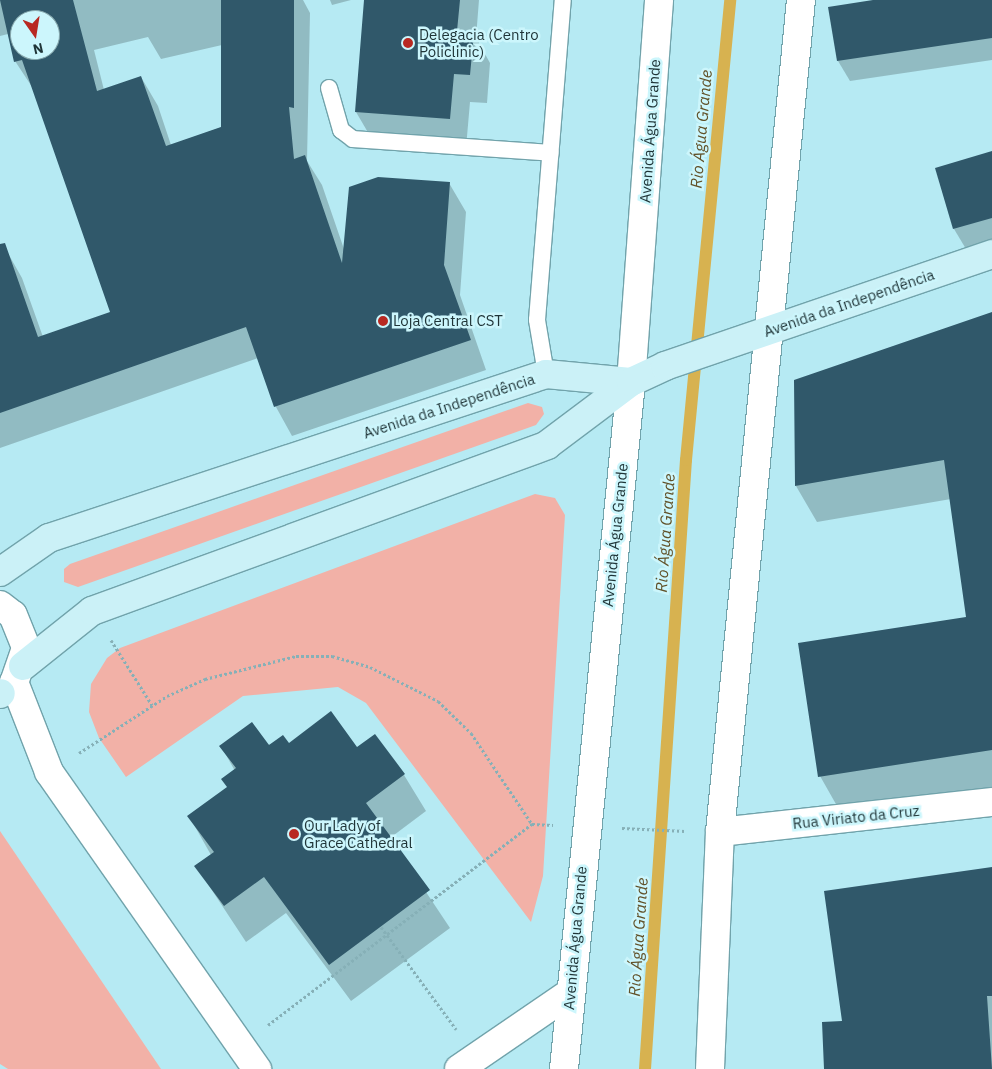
<!DOCTYPE html>
<html>
<head>
<meta charset="utf-8">
<style>
  body { margin:0 }
  #map { position:relative; width:992px; height:1069px; overflow:hidden; background:#b6eaf3; font-family:"IBM Plex Sans",sans-serif }
  div>[style] { position:absolute }
  .green>* { inset:0; background:#f2b1a7 }
  .shadow>* { inset:0; background:#0003 }
  .stream>* { height:12px; margin:-6px; padding:0 6px; transform-origin:6px; border-radius:6px; background:#d7b250 }
  .building>* { inset:0; background:#30586a }
  .path>* { height:3px; margin-top:-1.5px; transform-origin:0; background:repeating-linear-gradient(90deg,#86b0b7 0 2.5px,transparent 0 5px) }
  .roads { filter:drop-shadow(1px 0 #71a3ab) drop-shadow(-1px 0 #71a3ab) drop-shadow(0 1px #71a3ab) drop-shadow(0 -1px #71a3ab) }
  .lane>* { height:16px; margin:-8px; padding:0 8px; transform-origin:8px; border-radius:8px; background:#fff }
  .street>* { height:28px; margin:-14px; padding:0 14px; transform-origin:14px; border-radius:14px; background:#fff }
  .secondary>* { height:28px; margin:-14px; padding:0 14px; transform-origin:14px; border-radius:14px; background:#cbf1f7 }
  .dots>* { width:14px; height:14px; translate:-50% -50%; box-sizing:border-box; border:2px solid #ccf6fc; border-radius:50% }
  span { translate:-50% -50%; white-space:nowrap; text-align:center; line-height:1.15; -webkit-text-stroke:5px #ccf6fc; paint-order:stroke }
  .poi-label { font-size:15px; color:#1f3437 }
  .left { translate:0 -50%; text-align:left }
  .street-label { font-size:15px; color:#1f3437 }
  .water-label { font-size:16px; color:#615129; font-style:italic }
  .north { position:absolute; left:10px; top:10px; width:50px; height:50px; box-sizing:border-box; background:#ccf6fc; border:1px solid #87a8ad; border-radius:50%; rotate:167deg; font-size:14px; font-weight:700; line-height:20px; text-align:center; color:#1f3437 }
  .north::after { content:''; display:block; margin:auto; width:18px; height:22px; background:#b82922; clip-path:polygon(50% 0,100% 100%,50% 72%,0 100%) }
</style>
</head>
<body>
<div id="map">
  <div class="green">
    <div style="clip-path:polygon(528px 403px,542px 407px,544px 414px,536px 425px,78px 587px,64px 582px,64px 569px,70px 564px)"></div>
    <div style="clip-path:polygon(535px 494px,555px 498px,565px 515px,543px 876px,531px 922px,366px 703px,338px 687px,243px 696px,126px 777px,99px 738px,89px 712px,91px 684px,107px 658px,120px 648px)"></div>
    <div style="clip-path:polygon(0 831px,161px 1069px,8px 1069px,0 1064px)"></div>
  </div>
  <div class="shadow">
    <div style="clip-path:polygon(evenodd,0 0,303px 0,310px 13px,307px 161px,322px 185px,345px 252px,449px 183px,466px 212px,460px 295px,486px 370px,292px 436px,276px 407px,258px 358px,0 448px,0 250px,5px 248px,22px 278px,43px 337px,112px 313px,34px 90px,15px 61px,8px 34px,0 36px,0 0,20px 20px,50px 20px,50px 50px,20px 50px,20px 20px,0 0,148px 37px,161px 59px,222px 45px,222px 127px,171px 145px,158px 106px,141px 77px,104px 90px,94px 50px,148px 37px)"></div>
    <div style="clip-path:polygon(330px 0,351px 0,332px 5px)"></div>
    <div style="clip-path:polygon(365px 0,479px 0,476px 38px,490px 63px,487px 103px,470px 102px,466px 148px,373px 141px,356px 112px)"></div>
    <div style="clip-path:polygon(873px 0,992px 0,992px 60px,850px 81px,838px 61px)"></div>
    <div style="clip-path:polygon(992px 152px,992px 241px,966px 249px,954px 229px)"></div>
    <div style="clip-path:polygon(992px 322px,992px 790px,841px 813px,820px 776px,967px 618px,951px 499px,817px 522px,796px 486px)"></div>
    <div style="clip-path:polygon(288px 744px,357px 749px,404px 775px,426px 811px,390px 838px,450px 928px,351px 1001px,286px 913px,246px 942px,196px 866px,211px 855px,189px 816px,228px 788px,235px 771px,221px 746px)"></div>
    <div style="clip-path:polygon(992px 871px,992px 1069px,826px 1069px,844px 1022px)"></div>
  </div>
  <div class="stream">
    <div style="left:645px;top:1069px;width:610px;rotate:-86.15deg"></div>
    <div style="left:686px;top:460px;width:462px;rotate:-84.5deg"></div>
  </div>
  <div class="building">
    <div style="clip-path:polygon(evenodd,0 0,73px 0,97px 91px,141px 76px,166px 146px,221px 127px,221px 0,294px 0,294px 108px,289px 107px,294px 159px,305px 155px,342px 263px,349px 187px,378px 177px,450px 182px,444px 265px,471px 340px,274px 407px,246px 327px,0 413px,0 244px,5px 243px,38px 337px,110px 312px,22px 60px,14px 62px,0 0,20px 20px,50px 20px,50px 50px,20px 50px,20px 20px)"></div>
    <div style="clip-path:polygon(364px 0,460px 0,457px 31px,474px 33px,470px 75px,454px 74px,450px 119px,355px 112px)"></div>
    <div style="clip-path:polygon(873px 0,992px 0,992px 38px,837px 61px,828px 7px)"></div>
    <div style="clip-path:polygon(992px 151px,992px 218px,953px 229px,935px 168px)"></div>
    <div style="clip-path:polygon(992px 312px,992px 750px,818px 777px,798px 643px,966px 617px,944px 460px,795px 486px,794px 380px)"></div>
    <div style="clip-path:polygon(331px 711px,357px 747px,375px 734px,405px 774px,366px 803px,430px 890px,329px 965px,264px 877px,224px 906px,194px 866px,214px 852px,187px 816px,227px 787px,221px 779px,236px 768px,219px 746px,252px 722px,269px 745px,283px 735px,289px 743px)"></div>
    <div style="clip-path:polygon(992px 867px,992px 996px,987px 996px,992px 1069px,824px 1069px,822px 1022px,842px 1021px,824px 891px)"></div>
  </div>
  <div class="path">
    <div style="left:111px;top:640px;width:77px;rotate:57.8deg"></div>
    <div style="left:79px;top:753px;width:105px;rotate:-32.9deg"></div>
    <div style="left:167px;top:696px;width:42px;rotate:-24.1deg"></div>
    <div style="left:205px;top:679px;width:94px;rotate:-14.2deg"></div>
    <div style="left:296px;top:656px;width:36px"></div>
    <div style="left:332px;top:656px;width:40px;rotate:16deg"></div>
    <div style="left:370px;top:667px;width:76px;rotate:26.6deg"></div>
    <div style="left:438px;top:701px;width:46px;rotate:44.1deg"></div>
    <div style="left:471px;top:733px;width:110px;rotate:56.2deg"></div>
    <div style="left:532px;top:824px;width:21px;rotate:3deg"></div>
    <div style="left:622px;top:828px;width:63px;rotate:2.7deg"></div>
    <div style="left:381px;top:927px;width:127px;rotate:53.7deg"></div>
    <div style="left:268px;top:1025px;width:332px;rotate:-37.3deg"></div>
  </div>
  <div class="roads">
    <div class="lane">
      <div style="left:329px;top:88px;width:44px;rotate:74.1deg"></div>
      <div style="left:341px;top:130px;width:15px;rotate:37deg"></div>
      <div style="left:353px;top:139px;width:198px;rotate:4deg"></div>
      <div style="left:546px;top:374px;width:55px;rotate:-99.5deg"></div>
      <div style="left:537px;top:320px;width:321px;rotate:-85.4deg"></div>
    </div>
    <div class="street">
      <div style="left:0;top:605px;width:16px;rotate:38deg"></div>
      <div style="left:13px;top:615px;width:35px;rotate:68deg"></div>
      <div style="left:26px;top:648px;width:36px;rotate:109deg"></div>
      <div style="left:14px;top:682px;width:97px;rotate:68.7deg"></div>
      <div style="left:49px;top:772px;width:363px;rotate:55deg"></div>
      <div style="left:720px;top:832px;width:274px;rotate:-6.3deg"></div>
      <div style="left:459px;top:1069px;width:135px;rotate:-34.4deg"></div>
      <div style="left:564px;top:1069px;width:690px;rotate:-84.43deg"></div>
      <div style="left:631px;top:382px;width:383px;rotate:-85.8deg"></div>
      <div style="left:710px;top:1069px;width:237px;rotate:-87.6deg"></div>
      <div style="left:720px;top:832px;width:836px;rotate:-84.44deg"></div>
    </div>
    <div class="secondary">
      <div style="left:0;top:572px;width:60px;rotate:-34.8deg"></div>
      <div style="left:49px;top:538px;width:523px;rotate:-18.26deg"></div>
      <div style="left:546px;top:374px;width:85px;rotate:5.4deg"></div>
      <div style="left:23px;top:666px;width:88px;rotate:-38.6deg"></div>
      <div style="left:92px;top:611px;width:484px;rotate:-20deg"></div>
      <div style="left:547px;top:445px;width:105px;rotate:-36.9deg"></div>
      <div style="left:631px;top:382px;width:38px;rotate:-25deg"></div>
      <div style="left:665px;top:366px;width:346px;rotate:-18.9deg"></div>
      <div style="left:0;top:694px;width:1px;rotate:-45deg"></div>
    </div>
  </div>
  <div class="dots">
    <div style="left:408px;top:43px;background:#b82922"></div>
    <div style="left:383px;top:321px;background:#b82922"></div>
    <div style="left:294px;top:834px;background:#b82922"></div>
  </div>
  <div class="poi-label">
    <span class="left" style="left:419px;top:43px">Delegacia (Centro<br>Policlinic)</span>
    <span class="left" style="left:393px;top:321px">Loja Central CST</span>
    <span class="left" style="left:304px;top:834px">Our Lady of<br>Grace Cathedral</span>
  </div>
  <div class="street-label">
    <span style="left:650px;top:131px;rotate:-86deg">Avenida Água Grande</span>
    <span style="left:849px;top:303px;rotate:-19deg">Avenida da Independência</span>
    <span style="left:449px;top:406px;rotate:-18deg">Avenida da Independência</span>
    <span style="left:615px;top:535px;rotate:-84deg">Avenida Água Grande</span>
    <span style="left:856px;top:817px;rotate:-6deg">Rua Viriato da Cruz</span>
    <span style="left:575px;top:938px;rotate:-85deg">Avenida Água Grande</span>
  </div>
  <div class="water-label">
    <span style="left:701px;top:129px;rotate:-85deg">Rio Água Grande</span>
    <span style="left:665px;top:533px;rotate:-86deg">Rio Água Grande</span>
    <span style="left:638px;top:937px;rotate:-86deg">Rio Água Grande</span>
  </div>
  <div class="north">N</div>
</div>
</body>
</html>
